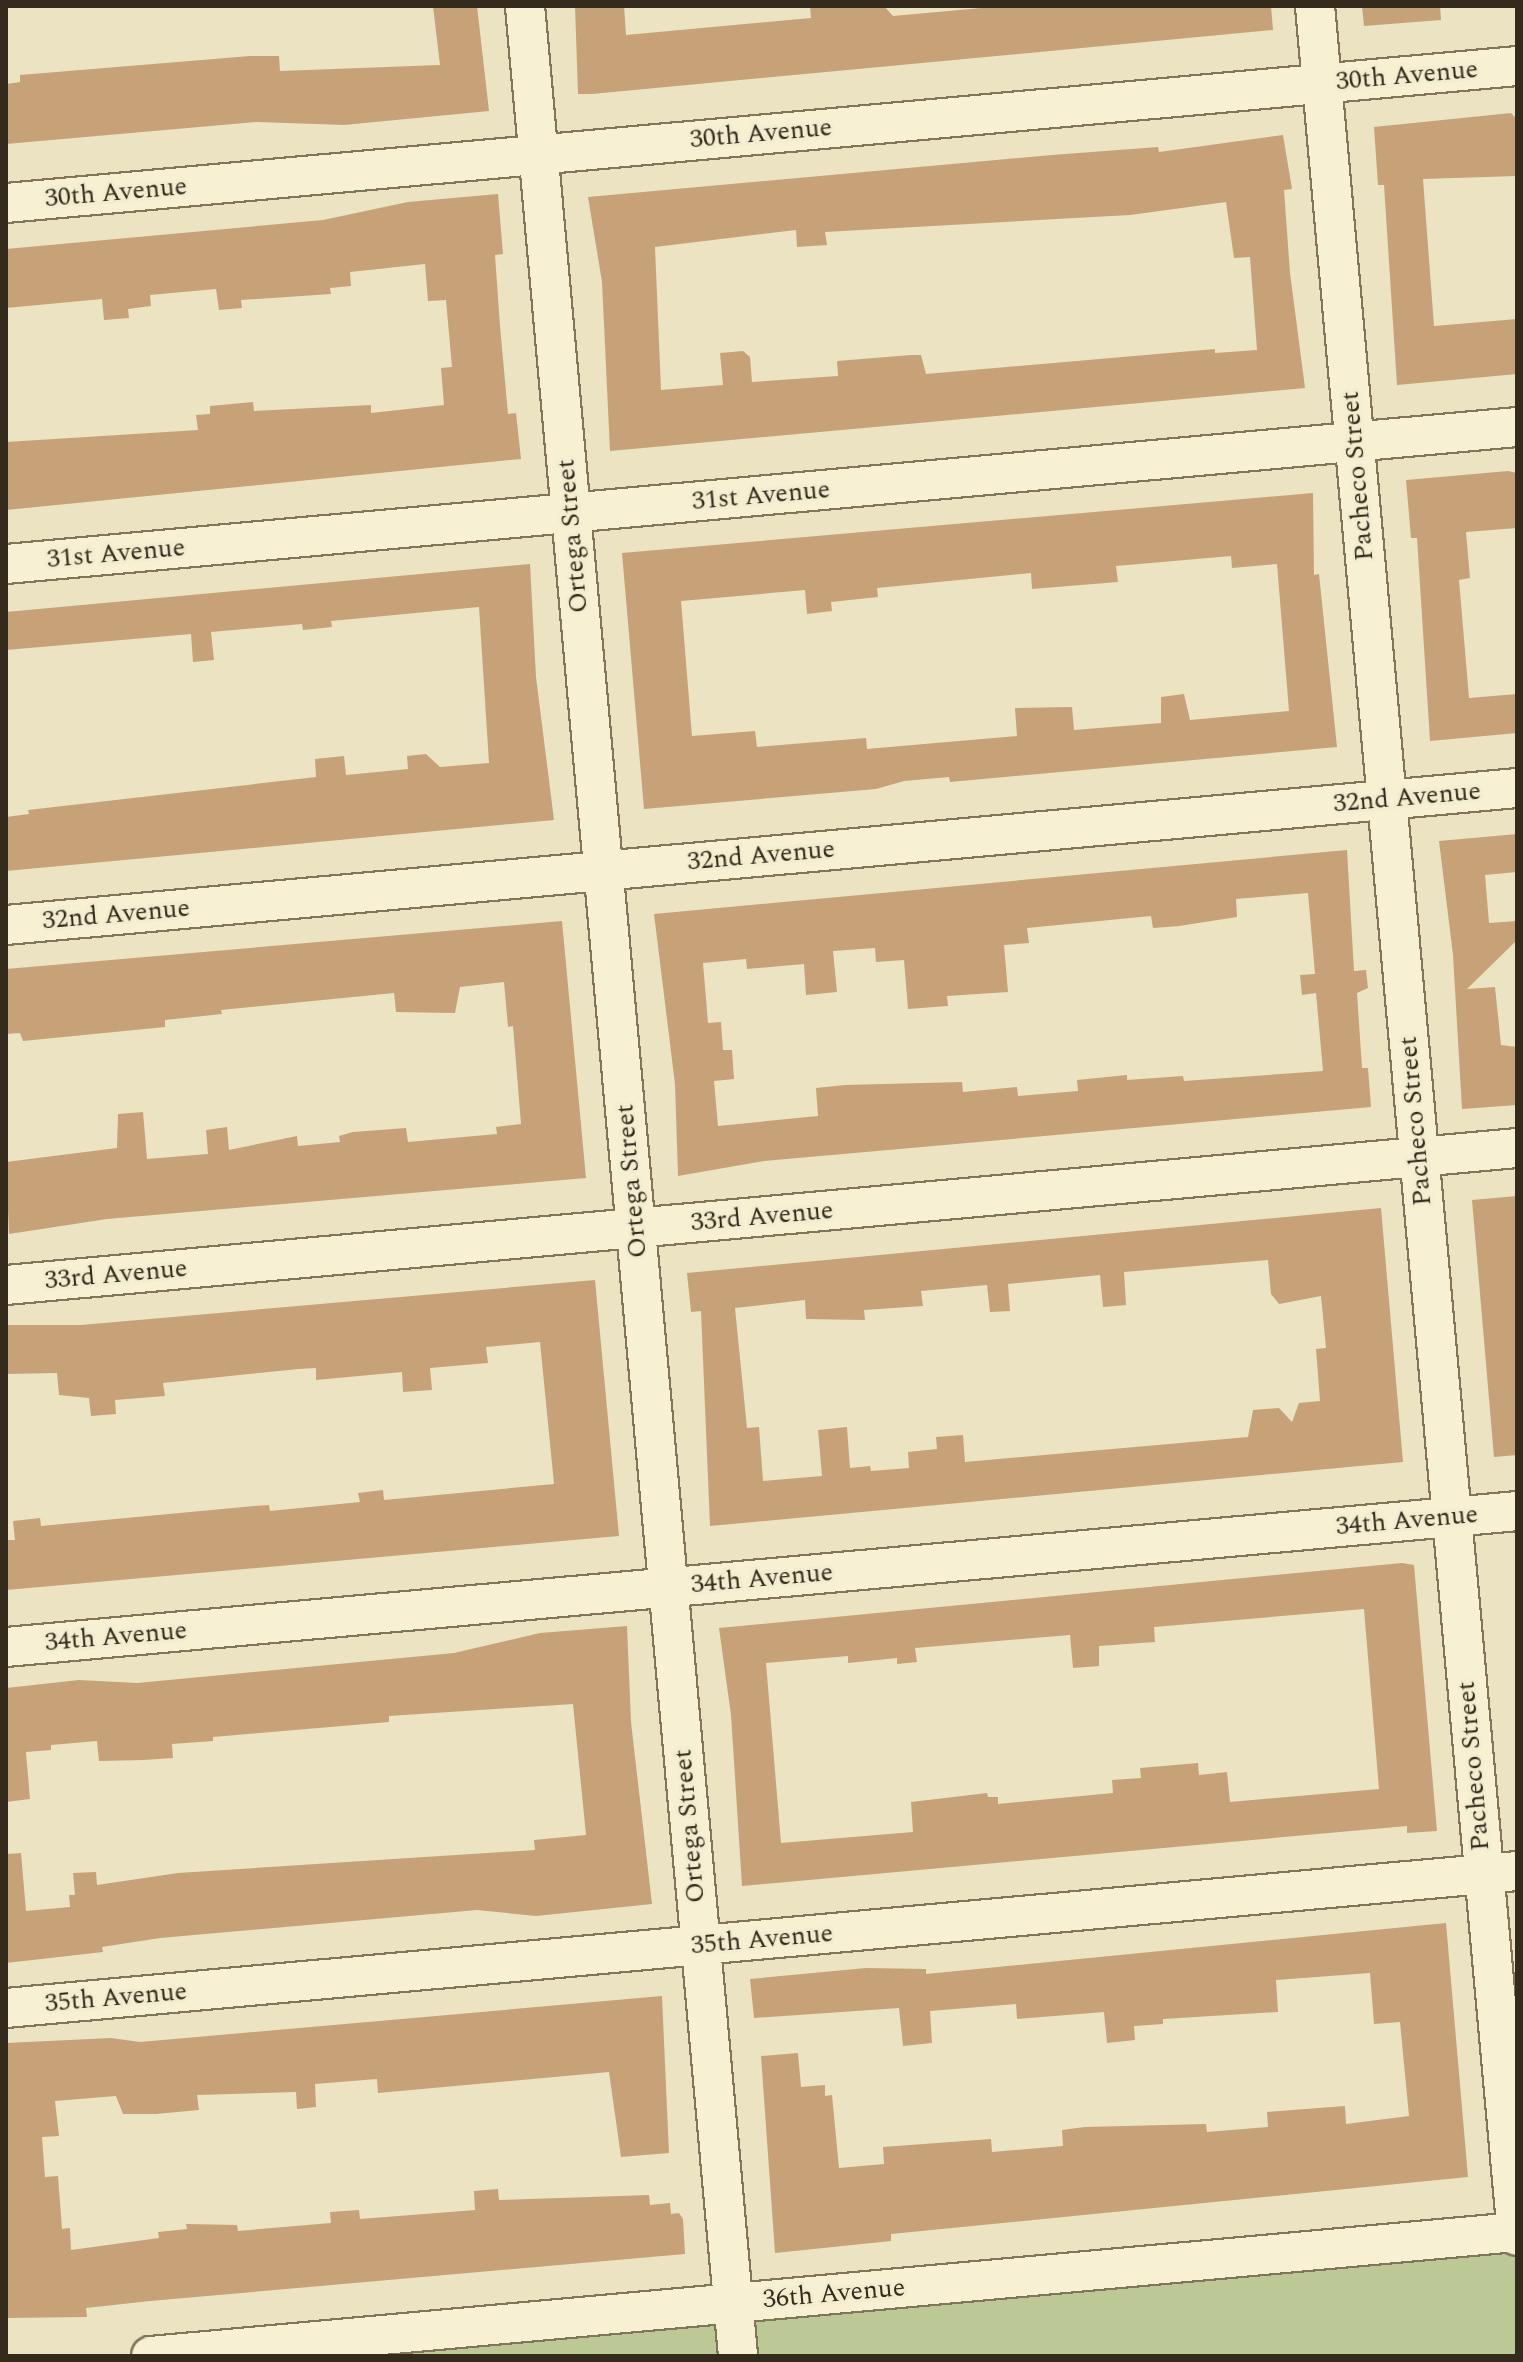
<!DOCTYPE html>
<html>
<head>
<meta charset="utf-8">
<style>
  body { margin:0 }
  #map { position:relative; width:1523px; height:2362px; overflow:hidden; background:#ebe3c1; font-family:Spectral,serif }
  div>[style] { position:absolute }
  .green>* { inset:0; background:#bcc896 }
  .building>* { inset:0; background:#c7a278 }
  .roads { filter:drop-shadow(2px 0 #837559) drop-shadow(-2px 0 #837559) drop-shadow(0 2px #837559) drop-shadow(0 -2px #837559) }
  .minor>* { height:38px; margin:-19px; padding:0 19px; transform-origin:19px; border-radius:19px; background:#f7f0d3 }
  span { translate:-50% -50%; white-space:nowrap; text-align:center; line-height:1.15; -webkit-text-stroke:6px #f3edd0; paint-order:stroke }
  .street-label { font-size:26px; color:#342b1d }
  .frame { position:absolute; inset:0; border:8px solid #342b1d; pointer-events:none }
</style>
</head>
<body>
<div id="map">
  <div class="green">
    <div style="clip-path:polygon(1517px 2232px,1517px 2356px,154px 2356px)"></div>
  </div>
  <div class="building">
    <div style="clip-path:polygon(433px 6px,477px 6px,489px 111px,344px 125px,257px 122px,6px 144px,6px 84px,20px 82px,20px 75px,250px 56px,279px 56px,280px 71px,440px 65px)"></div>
    <div style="clip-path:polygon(575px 6px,624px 6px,626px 35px,811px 18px,810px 6px,884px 6px,893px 16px,1003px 6px,1271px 6px,1273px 30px,592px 94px,578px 94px)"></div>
    <div style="clip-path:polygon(1362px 6px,1440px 6px,1441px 20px,1364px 26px)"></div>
    <div style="clip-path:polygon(1511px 113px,1517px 119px,1517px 176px,1423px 179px,1434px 326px,1517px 319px,1517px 374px,1397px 385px,1384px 185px,1378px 185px,1374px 127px)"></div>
    <div style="clip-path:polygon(evenodd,1283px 135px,1292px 189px,1284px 190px,1290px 273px,1305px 388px,610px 451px,602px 282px,588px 197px,1052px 155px,1158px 147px,1159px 152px,1283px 135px,1226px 202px,1234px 258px,1250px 257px,1257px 350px,1215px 353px,1215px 349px,926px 374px,921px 355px,911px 355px,837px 361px,838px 376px,752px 382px,750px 357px,743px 351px,720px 353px,723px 385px,661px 390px,655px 247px,796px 230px,797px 247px,827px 245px,825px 232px,1130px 215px,1226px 202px)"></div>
    <div style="clip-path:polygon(498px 194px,503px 254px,495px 255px,500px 326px,508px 414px,516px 413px,521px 459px,6px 510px,6px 442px,198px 430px,196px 415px,210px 414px,210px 406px,253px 402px,254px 411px,371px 405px,371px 413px,444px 405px,441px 368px,452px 367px,446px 300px,428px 301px,425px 264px,350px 272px,351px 286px,330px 288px,331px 294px,241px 300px,242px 308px,219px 310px,216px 289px,150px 295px,151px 306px,128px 309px,129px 318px,104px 320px,102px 299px,6px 308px,6px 249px,323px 220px,408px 202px)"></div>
    <div style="clip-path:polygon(1508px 471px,1517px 473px,1517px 528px,1466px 532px,1470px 578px,1459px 580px,1469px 698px,1517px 694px,1517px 733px,1430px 741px,1417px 538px,1411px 538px,1406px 480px)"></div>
    <div style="clip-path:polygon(evenodd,1313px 493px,1314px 575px,1319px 574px,1337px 747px,950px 782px,949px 777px,904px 781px,876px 789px,644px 809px,622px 553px,1313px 493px,1231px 556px,1232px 568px,1277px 564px,1289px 711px,1190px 720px,1184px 694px,1161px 697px,1161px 723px,1074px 730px,1072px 707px,1015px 708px,1017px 736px,901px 746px,867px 749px,866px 738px,757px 747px,755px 731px,692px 736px,681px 601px,805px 590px,807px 614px,832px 611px,831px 602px,878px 597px,877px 588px,1031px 573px,1032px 589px,1118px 582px,1116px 566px,1231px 556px)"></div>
    <div style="clip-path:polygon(530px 564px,536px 677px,554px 820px,6px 871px,6px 817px,29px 814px,28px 810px,316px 777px,315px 759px,344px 756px,346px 775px,408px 769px,407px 756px,426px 754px,440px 767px,489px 763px,479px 607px,331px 621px,332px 627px,303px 630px,302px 624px,211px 632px,214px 660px,193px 662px,191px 634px,6px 650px,6px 612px)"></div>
    <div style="clip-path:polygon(1517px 834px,1517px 872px,1485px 875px,1489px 923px,1517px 921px,1517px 940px,1467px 989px,1495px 987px,1501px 1045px,1517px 1047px,1517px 1105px,1462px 1109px,1453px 955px,1439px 841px)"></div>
    <div style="clip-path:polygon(evenodd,1347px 850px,1354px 971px,1366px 970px,1368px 988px,1357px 993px,1362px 1068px,1368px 1068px,1371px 1107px,764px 1161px,678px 1176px,675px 1084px,654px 914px,1347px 850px,1308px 893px,1315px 974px,1300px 975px,1302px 995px,1316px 993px,1323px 1071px,1184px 1081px,1183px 1076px,1127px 1080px,1127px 1075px,1077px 1080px,1078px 1091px,1018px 1096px,1017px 1087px,963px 1092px,962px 1082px,845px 1085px,816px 1088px,818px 1116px,718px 1126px,714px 1081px,734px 1079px,732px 1050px,723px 1050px,721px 1022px,708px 1023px,703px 963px,746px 959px,747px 969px,804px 964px,806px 995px,837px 992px,833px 951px,875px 948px,876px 962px,904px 960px,908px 1009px,948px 1006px,947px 996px,1008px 992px,1004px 945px,1029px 943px,1027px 928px,1151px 916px,1153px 928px,1179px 926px,1237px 917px,1236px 899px,1308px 893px)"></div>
    <div style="clip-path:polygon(562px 921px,586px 1178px,107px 1219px,9px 1234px,6px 1162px,117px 1148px,118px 1114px,143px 1112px,147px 1159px,208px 1154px,206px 1130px,227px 1127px,229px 1150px,297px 1136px,298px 1146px,340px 1142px,339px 1136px,353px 1132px,406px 1128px,408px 1142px,497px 1134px,496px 1127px,521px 1124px,513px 1026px,508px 1027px,504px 982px,460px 987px,455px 1013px,396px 1012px,394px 993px,221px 1010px,222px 1014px,165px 1020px,165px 1027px,23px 1041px,20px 1033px,6px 1034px,6px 969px)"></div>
    <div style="clip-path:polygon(1517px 1196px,1517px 1455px,1494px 1457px,1472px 1200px)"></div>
    <div style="clip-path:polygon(evenodd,1381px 1208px,1403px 1462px,710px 1526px,701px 1311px,691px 1312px,687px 1273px,1381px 1208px,1268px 1260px,1271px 1294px,1279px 1304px,1321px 1296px,1326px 1348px,1316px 1349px,1320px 1401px,1299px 1403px,1292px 1422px,1279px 1408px,1253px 1410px,1248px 1437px,965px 1462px,963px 1435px,936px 1437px,937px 1449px,908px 1452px,909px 1468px,871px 1471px,870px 1466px,850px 1468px,847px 1427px,818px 1430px,822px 1476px,763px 1481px,759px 1427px,747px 1428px,735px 1308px,805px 1300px,806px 1319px,865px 1320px,864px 1310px,923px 1306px,921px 1291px,987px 1285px,990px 1312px,1010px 1311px,1008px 1284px,1100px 1275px,1103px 1307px,1126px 1305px,1124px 1272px,1268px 1260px)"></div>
    <div style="clip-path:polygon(595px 1280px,619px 1536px,6px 1590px,6px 1540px,15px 1540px,13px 1521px,40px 1518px,41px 1526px,254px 1506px,269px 1505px,270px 1511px,360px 1502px,358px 1493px,383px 1490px,384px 1500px,554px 1484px,540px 1342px,486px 1347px,488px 1363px,430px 1368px,432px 1390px,403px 1392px,402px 1372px,316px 1380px,316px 1368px,298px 1369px,163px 1383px,165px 1396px,115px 1400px,116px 1414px,91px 1416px,89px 1398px,59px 1395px,57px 1373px,6px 1374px,6px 1325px,81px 1325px)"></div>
    <div style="clip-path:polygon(evenodd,1402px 1563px,1414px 1565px,1437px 1831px,1407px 1833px,1407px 1826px,742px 1886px,731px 1715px,719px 1628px,1402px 1563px,1364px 1609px,1379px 1789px,1230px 1802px,1227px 1772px,1199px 1775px,1198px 1763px,1140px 1768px,1141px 1778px,1112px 1780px,1113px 1793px,998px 1804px,998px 1797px,988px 1797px,987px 1793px,911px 1802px,913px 1832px,781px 1843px,766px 1663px,848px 1656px,848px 1663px,897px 1658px,897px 1664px,917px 1662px,915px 1648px,1070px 1635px,1073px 1668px,1099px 1666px,1099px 1646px,1155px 1642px,1154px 1627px,1364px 1609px)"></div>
    <div style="clip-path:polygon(627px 1626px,631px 1722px,652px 1904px,536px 1916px,477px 1910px,160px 1938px,102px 1947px,103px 1952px,6px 1963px,6px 1854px,21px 1853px,26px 1911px,70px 1907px,69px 1895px,75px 1895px,73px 1873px,96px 1872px,97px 1885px,178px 1873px,535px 1850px,534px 1840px,586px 1835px,573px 1704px,389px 1716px,389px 1722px,213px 1737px,213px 1741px,172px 1744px,173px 1758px,144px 1760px,99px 1761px,97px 1741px,51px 1745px,51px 1750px,26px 1752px,30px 1799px,6px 1802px,6px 1688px,79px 1680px,137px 1683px,454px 1653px,540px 1633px)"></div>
    <div style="clip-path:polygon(1446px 1923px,1468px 2177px,891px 2234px,891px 2241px,775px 2253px,761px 2056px,798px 2053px,801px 2087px,825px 2085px,825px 2096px,832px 2095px,839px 2168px,884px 2164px,883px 2147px,991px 2139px,992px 2152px,1063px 2146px,1062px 2130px,1085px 2127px,1206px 2124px,1207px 2132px,1231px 2130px,1268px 2127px,1267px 2112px,1345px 2106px,1346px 2124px,1409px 2116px,1400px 2022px,1374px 2024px,1370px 1973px,1276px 1980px,1278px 2012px,1163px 2019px,1163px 2024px,1134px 2026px,1135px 2040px,1107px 2043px,1104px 2012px,1017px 2019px,1016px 2004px,930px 2011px,932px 2043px,903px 2046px,899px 2008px,754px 2018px,750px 1979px,866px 1968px,926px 1969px,926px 1974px)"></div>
    <div style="clip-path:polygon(662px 1996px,669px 2153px,621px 2157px,609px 2072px,378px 2093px,377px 2079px,315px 2084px,316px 2107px,297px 2109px,296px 2092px,197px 2095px,199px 2110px,156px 2114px,123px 2114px,116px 2096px,55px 2101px,59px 2136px,42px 2137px,45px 2177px,58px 2176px,62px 2229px,70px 2228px,71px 2250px,159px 2238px,158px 2232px,187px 2229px,186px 2224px,237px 2225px,238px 2231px,331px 2223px,330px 2212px,359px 2210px,360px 2219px,475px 2210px,474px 2191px,498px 2189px,499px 2200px,649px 2195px,650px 2205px,670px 2203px,671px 2214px,679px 2213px,683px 2219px,685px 2254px,150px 2301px,86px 2308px,87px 2317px,6px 2318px,6px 2043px,111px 2038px,140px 2042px)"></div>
  </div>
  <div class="roads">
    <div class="minor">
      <div style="left:525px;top:6px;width:2360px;rotate:84.82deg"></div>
      <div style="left:1315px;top:6px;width:2239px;rotate:84.82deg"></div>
      <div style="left:6px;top:203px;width:1517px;rotate:-5.18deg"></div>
      <div style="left:6px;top:564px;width:1517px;rotate:-5.18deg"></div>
      <div style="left:6px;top:925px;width:1517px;rotate:-5.18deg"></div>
      <div style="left:6px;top:1285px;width:1517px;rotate:-5.18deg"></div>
      <div style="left:6px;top:1647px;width:1517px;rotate:-5.14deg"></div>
      <div style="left:6px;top:2008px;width:1517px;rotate:-5.18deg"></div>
      <div style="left:151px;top:2356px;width:1372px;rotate:-5.19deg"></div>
    </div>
  </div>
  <div class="street-label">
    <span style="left:1407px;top:76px;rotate:-5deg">30th Avenue</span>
    <span style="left:761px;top:134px;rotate:-5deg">30th Avenue</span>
    <span style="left:116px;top:193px;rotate:-5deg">30th Avenue</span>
    <span style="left:1358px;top:476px;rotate:-95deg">Pacheco Street</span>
    <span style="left:761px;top:496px;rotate:-5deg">31st Avenue</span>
    <span style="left:573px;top:536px;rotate:-95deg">Ortega Street</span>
    <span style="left:116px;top:554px;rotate:-5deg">31st Avenue</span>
    <span style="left:1407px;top:798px;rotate:-5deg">32nd Avenue</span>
    <span style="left:761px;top:856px;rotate:-5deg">32nd Avenue</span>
    <span style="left:116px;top:915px;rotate:-5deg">32nd Avenue</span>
    <span style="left:1416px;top:1121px;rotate:-95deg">Pacheco Street</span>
    <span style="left:632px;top:1181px;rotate:-95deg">Ortega Street</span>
    <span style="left:762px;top:1217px;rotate:-5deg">33rd Avenue</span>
    <span style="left:116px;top:1275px;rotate:-5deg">33rd Avenue</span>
    <span style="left:1407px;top:1521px;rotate:-5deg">34th Avenue</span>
    <span style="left:762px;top:1579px;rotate:-5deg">34th Avenue</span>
    <span style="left:116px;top:1637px;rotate:-5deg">34th Avenue</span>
    <span style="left:1474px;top:1766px;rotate:-95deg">Pacheco Street</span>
    <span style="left:690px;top:1826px;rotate:-95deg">Ortega Street</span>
    <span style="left:762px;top:1940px;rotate:-5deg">35th Avenue</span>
    <span style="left:116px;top:1998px;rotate:-5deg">35th Avenue</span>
    <span style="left:834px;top:2294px;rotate:-5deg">36th Avenue</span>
  </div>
  <div class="frame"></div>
</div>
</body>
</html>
